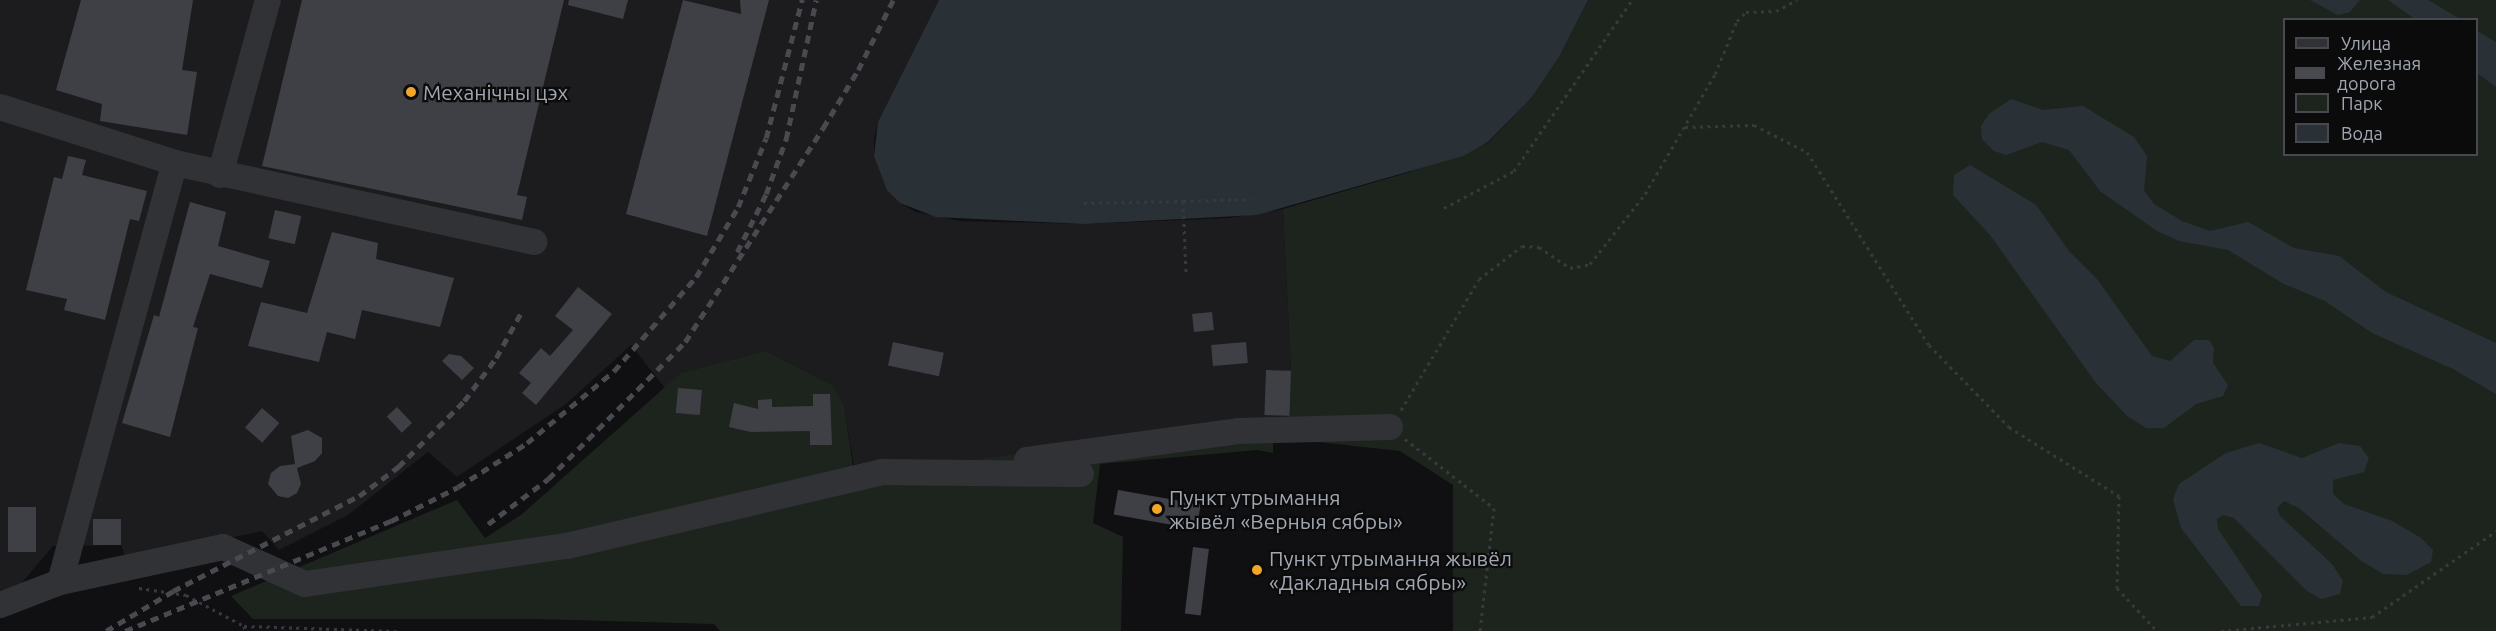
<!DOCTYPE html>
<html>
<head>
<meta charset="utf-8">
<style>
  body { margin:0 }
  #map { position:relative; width:2496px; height:631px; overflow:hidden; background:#101012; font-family:Ubuntu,sans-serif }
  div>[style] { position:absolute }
  .built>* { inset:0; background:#1c1c1f }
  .green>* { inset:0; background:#1d241d }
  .water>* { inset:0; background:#293137 }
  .building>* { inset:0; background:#3f4045; transform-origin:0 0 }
  .path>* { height:3px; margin-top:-1.5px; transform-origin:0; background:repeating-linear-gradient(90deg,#37393d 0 3px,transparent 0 7.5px) }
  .minor>* { height:26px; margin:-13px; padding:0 13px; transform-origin:13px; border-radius:13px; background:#313236 }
  .rail>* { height:4.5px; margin-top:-2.25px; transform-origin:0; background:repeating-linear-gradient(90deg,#484a4f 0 8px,transparent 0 14px) }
  .dots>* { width:16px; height:16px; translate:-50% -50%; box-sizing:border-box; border:3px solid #0b0b0c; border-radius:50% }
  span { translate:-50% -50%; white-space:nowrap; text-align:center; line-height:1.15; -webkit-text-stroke:4.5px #0b0b0c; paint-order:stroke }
  .poi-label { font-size:21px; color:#a1a7b2 }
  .left { translate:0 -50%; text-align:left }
  .legend { position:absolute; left:2283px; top:18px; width:195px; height:138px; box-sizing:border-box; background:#0b0b0c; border:2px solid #47494e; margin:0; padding:8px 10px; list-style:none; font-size:18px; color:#a1a7b2 }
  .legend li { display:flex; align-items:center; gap:12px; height:30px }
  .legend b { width:30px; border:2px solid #47494e }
</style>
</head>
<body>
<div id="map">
  <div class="built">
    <div style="clip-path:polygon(0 0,939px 0,878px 122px,874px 139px,874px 156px,900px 203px,916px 212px,960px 221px,1084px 224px,1230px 218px,1283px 209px,1291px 371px,1289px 419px,960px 462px,854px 467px,844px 406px,832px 385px,766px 351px,682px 373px,665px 388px,631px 345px,566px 404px,457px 477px,428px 452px,348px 515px,279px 550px,262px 531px,127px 561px,121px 545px,53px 546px,20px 585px,0 590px)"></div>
  </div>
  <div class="green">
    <div style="clip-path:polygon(evenodd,1588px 0,2496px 0,2496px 631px,1453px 631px,1453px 485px,1400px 451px,1273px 437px,1273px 453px,1257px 450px,1100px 464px,1093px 523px,1123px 537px,1121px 631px,720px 631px,714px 624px,538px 619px,253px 619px,231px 596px,457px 500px,485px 538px,521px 515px,681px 373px,766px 351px,832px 385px,844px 405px,853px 467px,960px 462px,1263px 418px,1288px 419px,1291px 371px,1283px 209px,1410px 172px,1488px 143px,1532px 97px,1559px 57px,1588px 0,2284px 20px,2476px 20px,2476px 154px,2284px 154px,2284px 20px)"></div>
  </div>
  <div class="water">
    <div style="clip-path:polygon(939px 0,1588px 0,1559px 57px,1532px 97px,1488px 142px,1463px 156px,1257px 215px,1084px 224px,936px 217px,900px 203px,887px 190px,874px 156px,878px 122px)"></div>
    <div style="clip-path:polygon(2310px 0,2360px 0,2350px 12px,2338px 15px)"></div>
    <div style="clip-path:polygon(2388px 0,2428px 0,2460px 19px,2415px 19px)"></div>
    <div style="clip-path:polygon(2477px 31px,2496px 42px,2496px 87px,2477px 73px)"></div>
    <div style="clip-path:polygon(2011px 99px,2043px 110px,2083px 106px,2134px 137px,2147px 156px,2144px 191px,2154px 204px,2182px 221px,2210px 231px,2248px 222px,2294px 248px,2339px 256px,2386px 292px,2496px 343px,2496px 394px,2453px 369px,2372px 333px,2325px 301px,2284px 284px,2228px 250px,2179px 241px,2157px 231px,2100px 191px,2069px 150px,2042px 142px,2006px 155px,1994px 151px,1982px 139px,1981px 126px,1989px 114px)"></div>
    <div style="clip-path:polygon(1970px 165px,2036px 205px,2069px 251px,2097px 279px,2152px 356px,2170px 361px,2194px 340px,2209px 340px,2214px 348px,2213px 363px,2228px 385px,2223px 396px,2196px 404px,2164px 428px,2146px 428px,2127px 416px,2096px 383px,1990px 235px,1953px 195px,1954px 175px)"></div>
    <div style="clip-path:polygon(2259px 443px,2302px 458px,2339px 443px,2360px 446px,2369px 458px,2364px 472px,2333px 480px,2333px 494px,2344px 504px,2392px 521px,2421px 538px,2433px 550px,2431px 562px,2407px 575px,2383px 574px,2360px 560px,2299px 508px,2284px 501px,2277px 508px,2280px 516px,2332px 564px,2343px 581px,2340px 594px,2321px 599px,2307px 591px,2234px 518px,2223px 515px,2217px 519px,2218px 529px,2262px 595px,2259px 606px,2241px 606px,2181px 528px,2173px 499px,2179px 484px,2226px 453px)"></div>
  </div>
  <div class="building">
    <div style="clip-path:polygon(81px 0,193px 0,182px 70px,197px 72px,187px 135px,100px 121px,102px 104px,56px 90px)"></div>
    <div style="clip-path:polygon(302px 0,564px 0,517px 195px,527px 197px,522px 220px,262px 166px)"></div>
    <div style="clip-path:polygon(569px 0,628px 0,623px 19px,568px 5px)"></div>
    <div style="clip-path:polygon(683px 0,741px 14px,740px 0,769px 0,707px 236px,626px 214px)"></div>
    <div style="clip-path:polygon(68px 156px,86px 160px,82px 175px,147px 191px,139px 221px,130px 219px,105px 320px,64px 310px,67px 299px,26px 290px,54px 177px,62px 179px)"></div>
    <div style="clip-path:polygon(190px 202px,226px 212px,218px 246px,270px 261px,262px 288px,210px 274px,193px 327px,198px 328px,170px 437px,122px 423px,154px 315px,159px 317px)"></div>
    <div style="left:275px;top:210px;width:27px;height:29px;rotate:13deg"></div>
    <div style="clip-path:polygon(332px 232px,378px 243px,376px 259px,454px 278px,440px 327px,362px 310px,355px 339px,327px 332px,319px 362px,248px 346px,261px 302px,307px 313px)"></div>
    <div style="clip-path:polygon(578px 287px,612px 314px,536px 405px,522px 393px,531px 383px,519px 373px,541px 348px,550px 356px,573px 330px,555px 316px)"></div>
    <div style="left:1212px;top:312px;width:18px;height:20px;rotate:84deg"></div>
    <div style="left:893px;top:342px;width:52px;height:24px;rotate:12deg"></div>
    <div style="left:1246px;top:342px;width:21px;height:35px;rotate:85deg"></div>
    <div style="clip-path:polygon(449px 354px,461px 356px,474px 368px,462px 380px,442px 361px)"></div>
    <div style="left:1266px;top:370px;width:25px;height:45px;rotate:2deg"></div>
    <div style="left:678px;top:388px;width:24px;height:25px;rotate:5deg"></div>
    <div style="clip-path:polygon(813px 394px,830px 394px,832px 445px,810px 445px,810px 431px,751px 432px,729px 427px,734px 403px,758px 409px,758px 400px,772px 399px,772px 407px,813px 406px)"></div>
    <div style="left:397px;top:407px;width:22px;height:14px;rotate:47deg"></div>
    <div style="left:262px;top:408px;width:23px;height:26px;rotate:41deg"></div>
    <div style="clip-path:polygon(308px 430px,322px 438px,322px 453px,315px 461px,297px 468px,301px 484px,297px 493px,288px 498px,278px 496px,268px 484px,271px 473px,280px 466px,295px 464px,291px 436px)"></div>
    <div style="left:1118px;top:490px;width:84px;height:25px;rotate:10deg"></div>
    <div style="left:8px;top:507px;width:28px;height:45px"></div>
    <div style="left:93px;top:519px;width:28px;height:26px"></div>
    <div style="left:1193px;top:547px;width:16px;height:67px;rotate:7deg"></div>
  </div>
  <div class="path">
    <div style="left:1685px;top:127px;width:69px;rotate:-1.7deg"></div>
    <div style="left:1754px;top:125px;width:59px;rotate:27deg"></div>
    <div style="left:1807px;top:152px;width:228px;rotate:57.7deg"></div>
    <div style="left:1929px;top:345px;width:115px;rotate:45.7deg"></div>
    <div style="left:2009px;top:427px;width:130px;rotate:32.1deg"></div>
    <div style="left:2119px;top:496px;width:92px;rotate:91.2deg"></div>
    <div style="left:2117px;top:588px;width:59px;rotate:47.1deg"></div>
    <div style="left:1183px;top:201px;width:68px;rotate:-1.7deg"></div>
    <div style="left:1084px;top:203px;width:99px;rotate:-1.2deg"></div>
    <div style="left:1183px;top:201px;width:71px;rotate:87.6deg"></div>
    <div style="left:1444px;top:208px;width:79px;rotate:-27.9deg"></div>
    <div style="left:1514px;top:171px;width:208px;rotate:-55.4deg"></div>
    <div style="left:1401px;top:410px;width:152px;rotate:-59.2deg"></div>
    <div style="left:1479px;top:279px;width:54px;rotate:-37.5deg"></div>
    <div style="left:1522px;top:246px;width:17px;rotate:3deg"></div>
    <div style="left:1539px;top:247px;width:37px;rotate:34deg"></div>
    <div style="left:1570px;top:268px;width:20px;rotate:-11deg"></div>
    <div style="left:1590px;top:264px;width:89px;rotate:-51.8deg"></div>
    <div style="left:1645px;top:194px;width:139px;rotate:-59.7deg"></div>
    <div style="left:1715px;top:74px;width:57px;rotate:-67.5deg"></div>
    <div style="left:1737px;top:21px;width:13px;rotate:-45deg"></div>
    <div style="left:1746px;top:12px;width:30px;rotate:-2deg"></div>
    <div style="left:1776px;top:11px;width:24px;rotate:-28deg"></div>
    <div style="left:1405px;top:439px;width:113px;rotate:37.8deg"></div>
    <div style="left:1494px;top:508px;width:124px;rotate:96.5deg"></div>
    <div style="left:139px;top:588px;width:48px;rotate:8.5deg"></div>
    <div style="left:186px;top:595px;width:66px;rotate:28.1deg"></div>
    <div style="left:244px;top:626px;width:5px;rotate:79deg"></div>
    <div style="left:244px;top:626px;width:152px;rotate:1.9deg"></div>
    <div style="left:2221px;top:631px;width:152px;rotate:-5.3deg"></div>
    <div style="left:2372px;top:617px;width:151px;rotate:-34.7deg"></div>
  </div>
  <div class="minor">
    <div style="left:0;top:107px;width:184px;rotate:17.7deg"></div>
    <div style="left:175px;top:163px;width:368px;rotate:12.4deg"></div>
    <div style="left:220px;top:175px;width:181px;rotate:-74.7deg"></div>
    <div style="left:1027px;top:460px;width:213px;rotate:-7.8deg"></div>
    <div style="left:1238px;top:431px;width:152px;rotate:-1.5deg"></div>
    <div style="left:60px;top:582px;width:434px;rotate:-74.7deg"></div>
    <div style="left:0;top:605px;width:64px;rotate:-21deg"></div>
    <div style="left:60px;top:582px;width:167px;rotate:-12.1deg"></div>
    <div style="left:223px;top:547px;width:90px;rotate:24.3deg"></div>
    <div style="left:305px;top:584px;width:265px;rotate:-8.3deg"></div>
    <div style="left:567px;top:546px;width:324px;rotate:-13.2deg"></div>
    <div style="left:882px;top:472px;width:199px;rotate:0.6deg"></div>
  </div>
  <div class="rail">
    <div style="left:737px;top:252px;width:65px;rotate:-63.4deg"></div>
    <div style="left:766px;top:194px;width:59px;rotate:-70deg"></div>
    <div style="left:786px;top:139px;width:142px;rotate:-77.8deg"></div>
    <div style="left:488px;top:524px;width:75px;rotate:-36.9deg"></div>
    <div style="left:548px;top:479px;width:194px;rotate:-45deg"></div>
    <div style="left:685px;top:342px;width:255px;rotate:-57.2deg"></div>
    <div style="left:823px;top:128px;width:68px;rotate:-58.9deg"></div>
    <div style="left:858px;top:70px;width:78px;rotate:-63.4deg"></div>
    <div style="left:106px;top:631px;width:78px;rotate:-30.8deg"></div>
    <div style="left:173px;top:591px;width:209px;rotate:-27.1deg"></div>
    <div style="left:359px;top:496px;width:49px;rotate:-36.6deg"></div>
    <div style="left:398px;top:467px;width:93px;rotate:-45deg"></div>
    <div style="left:464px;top:401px;width:54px;rotate:-53.3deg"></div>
    <div style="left:496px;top:358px;width:56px;rotate:-61.1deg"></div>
    <div style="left:125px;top:631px;width:288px;rotate:-22.5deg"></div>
    <div style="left:391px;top:521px;width:75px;rotate:-26.9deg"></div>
    <div style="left:458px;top:487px;width:82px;rotate:-32.5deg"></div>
    <div style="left:527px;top:443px;width:113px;rotate:-39.6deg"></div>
    <div style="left:614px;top:371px;width:125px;rotate:-48.9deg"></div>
    <div style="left:696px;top:277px;width:82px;rotate:-59deg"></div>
    <div style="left:738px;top:207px;width:74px;rotate:-67.9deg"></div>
    <div style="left:766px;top:138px;width:143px;rotate:-75.4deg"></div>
  </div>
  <div class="dots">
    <div style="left:411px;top:92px;background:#f1a529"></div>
    <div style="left:1157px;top:509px;background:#f1a529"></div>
    <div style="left:1257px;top:570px;background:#f1a529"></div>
  </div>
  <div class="poi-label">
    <span class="left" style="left:423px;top:92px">Механічны цэх</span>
    <span class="left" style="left:1169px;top:509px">Пункт утрымання<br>жывёл «Верныя сябры»</span>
    <span class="left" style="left:1269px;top:570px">Пункт утрымання жывёл<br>«Дакладныя сябры»</span>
  </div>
  <ul class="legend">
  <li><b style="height:8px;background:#313236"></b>Улица</li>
  <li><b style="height:8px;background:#484a4f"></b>Железная дорога</li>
  <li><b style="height:16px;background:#1d241d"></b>Парк</li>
  <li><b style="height:16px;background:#293137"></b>Вода</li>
  </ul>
</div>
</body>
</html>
